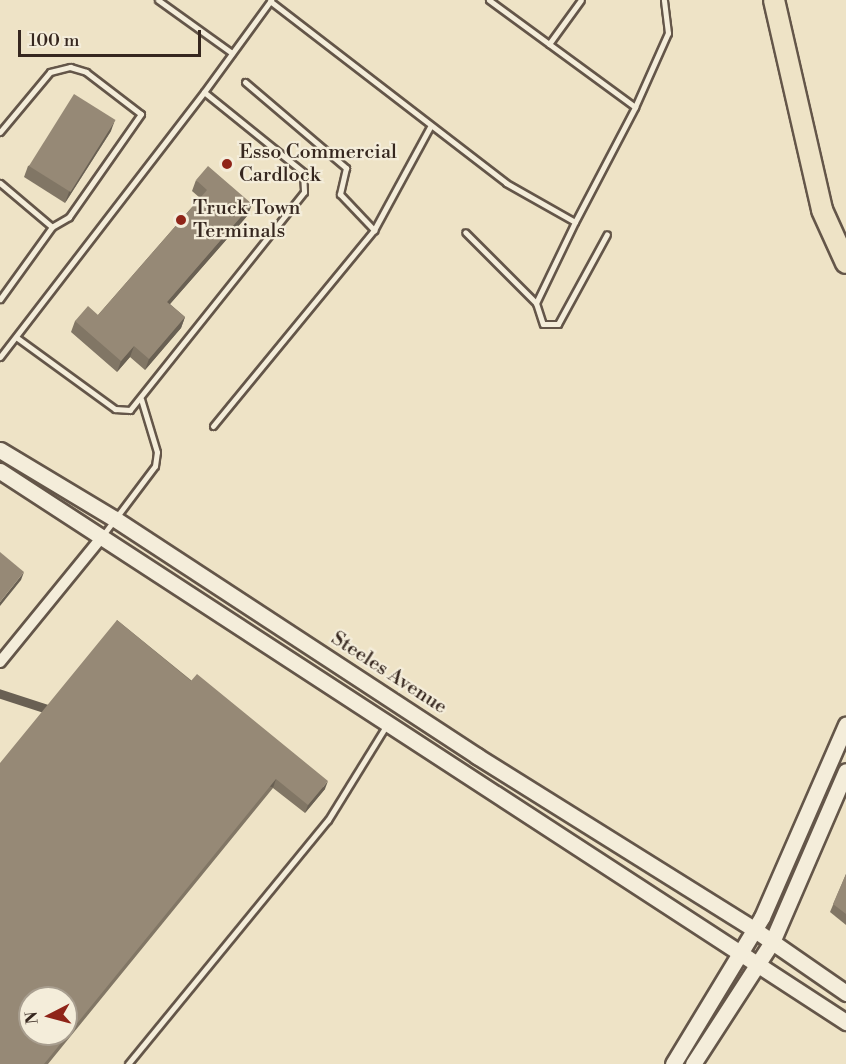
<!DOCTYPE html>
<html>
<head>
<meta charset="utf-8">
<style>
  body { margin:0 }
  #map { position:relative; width:846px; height:1064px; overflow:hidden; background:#eee3c6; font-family:"Libre Bodoni",serif }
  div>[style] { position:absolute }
  .roads { filter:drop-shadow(2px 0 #645649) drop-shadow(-2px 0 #645649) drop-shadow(0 2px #645649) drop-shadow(0 -2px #645649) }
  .lane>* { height:5px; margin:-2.5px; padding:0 2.5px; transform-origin:2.5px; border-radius:2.5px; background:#f4edda }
  .street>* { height:10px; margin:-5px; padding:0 5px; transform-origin:5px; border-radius:5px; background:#f4edda }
  .secondary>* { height:15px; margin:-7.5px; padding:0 7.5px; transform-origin:7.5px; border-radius:7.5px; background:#f4edda }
  .highway>* { height:20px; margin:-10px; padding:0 10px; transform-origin:10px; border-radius:10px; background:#eee3c6 }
  .wall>* { inset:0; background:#817665 }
  .shaded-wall>* { inset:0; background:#696053; transform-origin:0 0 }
  .building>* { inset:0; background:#968976; transform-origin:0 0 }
  .dots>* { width:16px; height:16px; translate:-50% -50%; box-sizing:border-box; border:3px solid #f4edda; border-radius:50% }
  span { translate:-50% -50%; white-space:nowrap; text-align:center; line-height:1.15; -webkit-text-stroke:4.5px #f4edda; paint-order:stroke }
  .poi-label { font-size:20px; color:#36271f }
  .left { translate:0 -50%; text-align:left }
  .street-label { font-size:20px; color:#36271f }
  .north { position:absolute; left:18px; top:986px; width:60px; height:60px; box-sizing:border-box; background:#f4edda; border:2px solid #a89e8f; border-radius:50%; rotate:264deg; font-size:16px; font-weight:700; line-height:24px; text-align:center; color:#36271f }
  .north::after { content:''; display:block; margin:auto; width:21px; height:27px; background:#8f2418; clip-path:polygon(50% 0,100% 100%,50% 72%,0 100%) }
  .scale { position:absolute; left:18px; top:30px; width:183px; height:27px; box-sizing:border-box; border:3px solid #36271f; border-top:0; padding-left:8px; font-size:18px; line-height:21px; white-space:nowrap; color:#36271f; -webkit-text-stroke:4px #f4edda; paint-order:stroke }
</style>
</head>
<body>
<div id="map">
  <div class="roads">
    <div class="lane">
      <div style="left:158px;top:0;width:91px;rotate:35.6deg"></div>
      <div style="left:489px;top:0;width:181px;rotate:36.2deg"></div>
      <div style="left:270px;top:1px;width:298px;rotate:37.6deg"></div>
      <div style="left:506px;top:183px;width:79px;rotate:29.5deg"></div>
      <div style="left:575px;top:222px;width:90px;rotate:115.7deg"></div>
      <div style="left:536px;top:303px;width:100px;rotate:-135deg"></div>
      <div style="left:549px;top:44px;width:54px;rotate:-54deg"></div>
      <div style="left:245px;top:82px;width:133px;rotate:40.4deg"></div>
      <div style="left:346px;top:168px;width:27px;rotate:103deg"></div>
      <div style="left:340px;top:194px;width:50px;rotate:46.6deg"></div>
      <div style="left:204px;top:92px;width:114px;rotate:-53.9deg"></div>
      <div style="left:0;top:132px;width:78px;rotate:-50.2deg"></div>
      <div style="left:50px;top:72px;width:21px;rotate:-14deg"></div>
      <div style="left:70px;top:67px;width:17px;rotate:17deg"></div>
      <div style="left:86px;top:72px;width:69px;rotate:37.4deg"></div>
      <div style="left:141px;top:114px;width:126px;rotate:125deg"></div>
      <div style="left:69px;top:217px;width:20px;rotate:150deg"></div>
      <div style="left:0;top:183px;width:68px;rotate:40.2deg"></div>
      <div style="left:52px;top:227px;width:89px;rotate:125.8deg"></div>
      <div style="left:575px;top:222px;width:130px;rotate:-62.4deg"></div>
      <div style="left:635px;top:107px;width:81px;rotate:-66deg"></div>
      <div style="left:668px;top:33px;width:33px;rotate:-97deg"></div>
      <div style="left:536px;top:303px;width:22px;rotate:72deg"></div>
      <div style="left:543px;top:324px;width:15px"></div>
      <div style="left:558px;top:324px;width:102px;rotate:-61.4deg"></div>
      <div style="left:0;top:357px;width:334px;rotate:-52.4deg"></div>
      <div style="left:204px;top:92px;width:127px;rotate:38.9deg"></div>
      <div style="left:303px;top:172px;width:20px;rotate:87deg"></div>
      <div style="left:304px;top:192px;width:279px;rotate:128.6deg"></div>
      <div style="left:130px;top:410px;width:15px;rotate:-176deg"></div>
      <div style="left:115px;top:409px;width:122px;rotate:-144deg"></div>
      <div style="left:213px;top:426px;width:254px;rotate:-50.6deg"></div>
      <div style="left:374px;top:230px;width:117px;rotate:-61.5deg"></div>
      <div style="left:103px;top:535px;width:86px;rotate:-53deg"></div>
      <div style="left:155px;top:466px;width:14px;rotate:-82deg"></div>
      <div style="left:157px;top:452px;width:55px;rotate:-106.8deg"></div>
      <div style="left:128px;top:1064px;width:315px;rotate:-50.7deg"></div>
      <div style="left:328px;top:820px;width:110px;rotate:-58.3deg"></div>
    </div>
    <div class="street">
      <div style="left:0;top:662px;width:160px;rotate:-50.8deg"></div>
    </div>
    <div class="secondary">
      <div style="left:0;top:450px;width:134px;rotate:31deg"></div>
      <div style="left:115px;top:519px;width:433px;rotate:33.2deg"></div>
      <div style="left:477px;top:756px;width:328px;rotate:32deg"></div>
      <div style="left:755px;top:930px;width:111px;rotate:34.7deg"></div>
      <div style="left:0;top:471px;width:1010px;rotate:33.08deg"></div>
      <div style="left:673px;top:1064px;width:172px;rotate:-58.8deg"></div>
      <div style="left:762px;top:917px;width:210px;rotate:-66.4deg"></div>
      <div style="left:693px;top:1064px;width:145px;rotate:-57.1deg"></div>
      <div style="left:772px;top:942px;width:186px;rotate:-66.6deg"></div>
    </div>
    <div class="highway">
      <div style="left:774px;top:0;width:215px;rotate:77.1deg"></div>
      <div style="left:822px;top:210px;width:58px;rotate:65.6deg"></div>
    </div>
  </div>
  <div class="wall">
    <div style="clip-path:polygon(111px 131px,65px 203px,24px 177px,28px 166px)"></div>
    <div style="clip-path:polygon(196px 180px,248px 215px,170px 304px,185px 317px,181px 328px,145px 370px,130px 357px,117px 372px,71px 332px,75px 321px,98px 315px,200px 198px,192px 191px)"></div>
    <div style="clip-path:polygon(117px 620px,325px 789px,305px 813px,273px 788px,48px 1064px,0 1064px)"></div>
    <div style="clip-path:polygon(846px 874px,846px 925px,830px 912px)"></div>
  </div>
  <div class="shaded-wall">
    <div style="clip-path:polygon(115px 120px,111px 131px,65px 203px,69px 192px)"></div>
    <div style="clip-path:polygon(252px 204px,248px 215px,163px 312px,167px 302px)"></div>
    <div style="clip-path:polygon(185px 317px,181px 328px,145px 370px,149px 359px)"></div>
    <div style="clip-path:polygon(134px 346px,130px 357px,117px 372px,121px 361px)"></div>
    <div style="clip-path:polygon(24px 572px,21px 580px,0 606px,0 602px)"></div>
    <div style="left:276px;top:779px;width:9px;height:367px;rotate:108deg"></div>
    <div style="clip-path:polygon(328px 781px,325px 789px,305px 813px,308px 805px)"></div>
  </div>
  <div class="building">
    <div style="left:74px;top:94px;width:49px;height:85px;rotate:32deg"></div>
    <div style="clip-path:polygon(208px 166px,252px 204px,167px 302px,185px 317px,149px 359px,134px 346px,121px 361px,75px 321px,88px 306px,98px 315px,207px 190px,196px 180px)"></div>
    <div style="clip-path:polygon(0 552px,24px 572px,0 602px)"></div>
    <div style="clip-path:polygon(evenodd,117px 620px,191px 681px,197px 674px,328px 781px,308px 805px,276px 779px,44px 1064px,0 1064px,0 763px,117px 620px,30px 998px,66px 998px,66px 1034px,30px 1034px,30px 998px)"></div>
    <div style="clip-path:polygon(846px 874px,846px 914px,833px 904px)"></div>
  </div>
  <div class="dots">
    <div style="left:227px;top:164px;background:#8f2418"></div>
    <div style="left:181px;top:220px;background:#8f2418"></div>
  </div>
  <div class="poi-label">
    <span class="left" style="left:239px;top:164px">Esso Commercial<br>Cardlock</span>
    <span class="left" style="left:193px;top:220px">Truck Town<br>Terminals</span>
  </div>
  <div class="street-label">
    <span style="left:389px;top:673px;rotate:33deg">Steeles Avenue</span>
  </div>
  <div class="north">N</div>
  <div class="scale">100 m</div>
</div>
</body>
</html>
